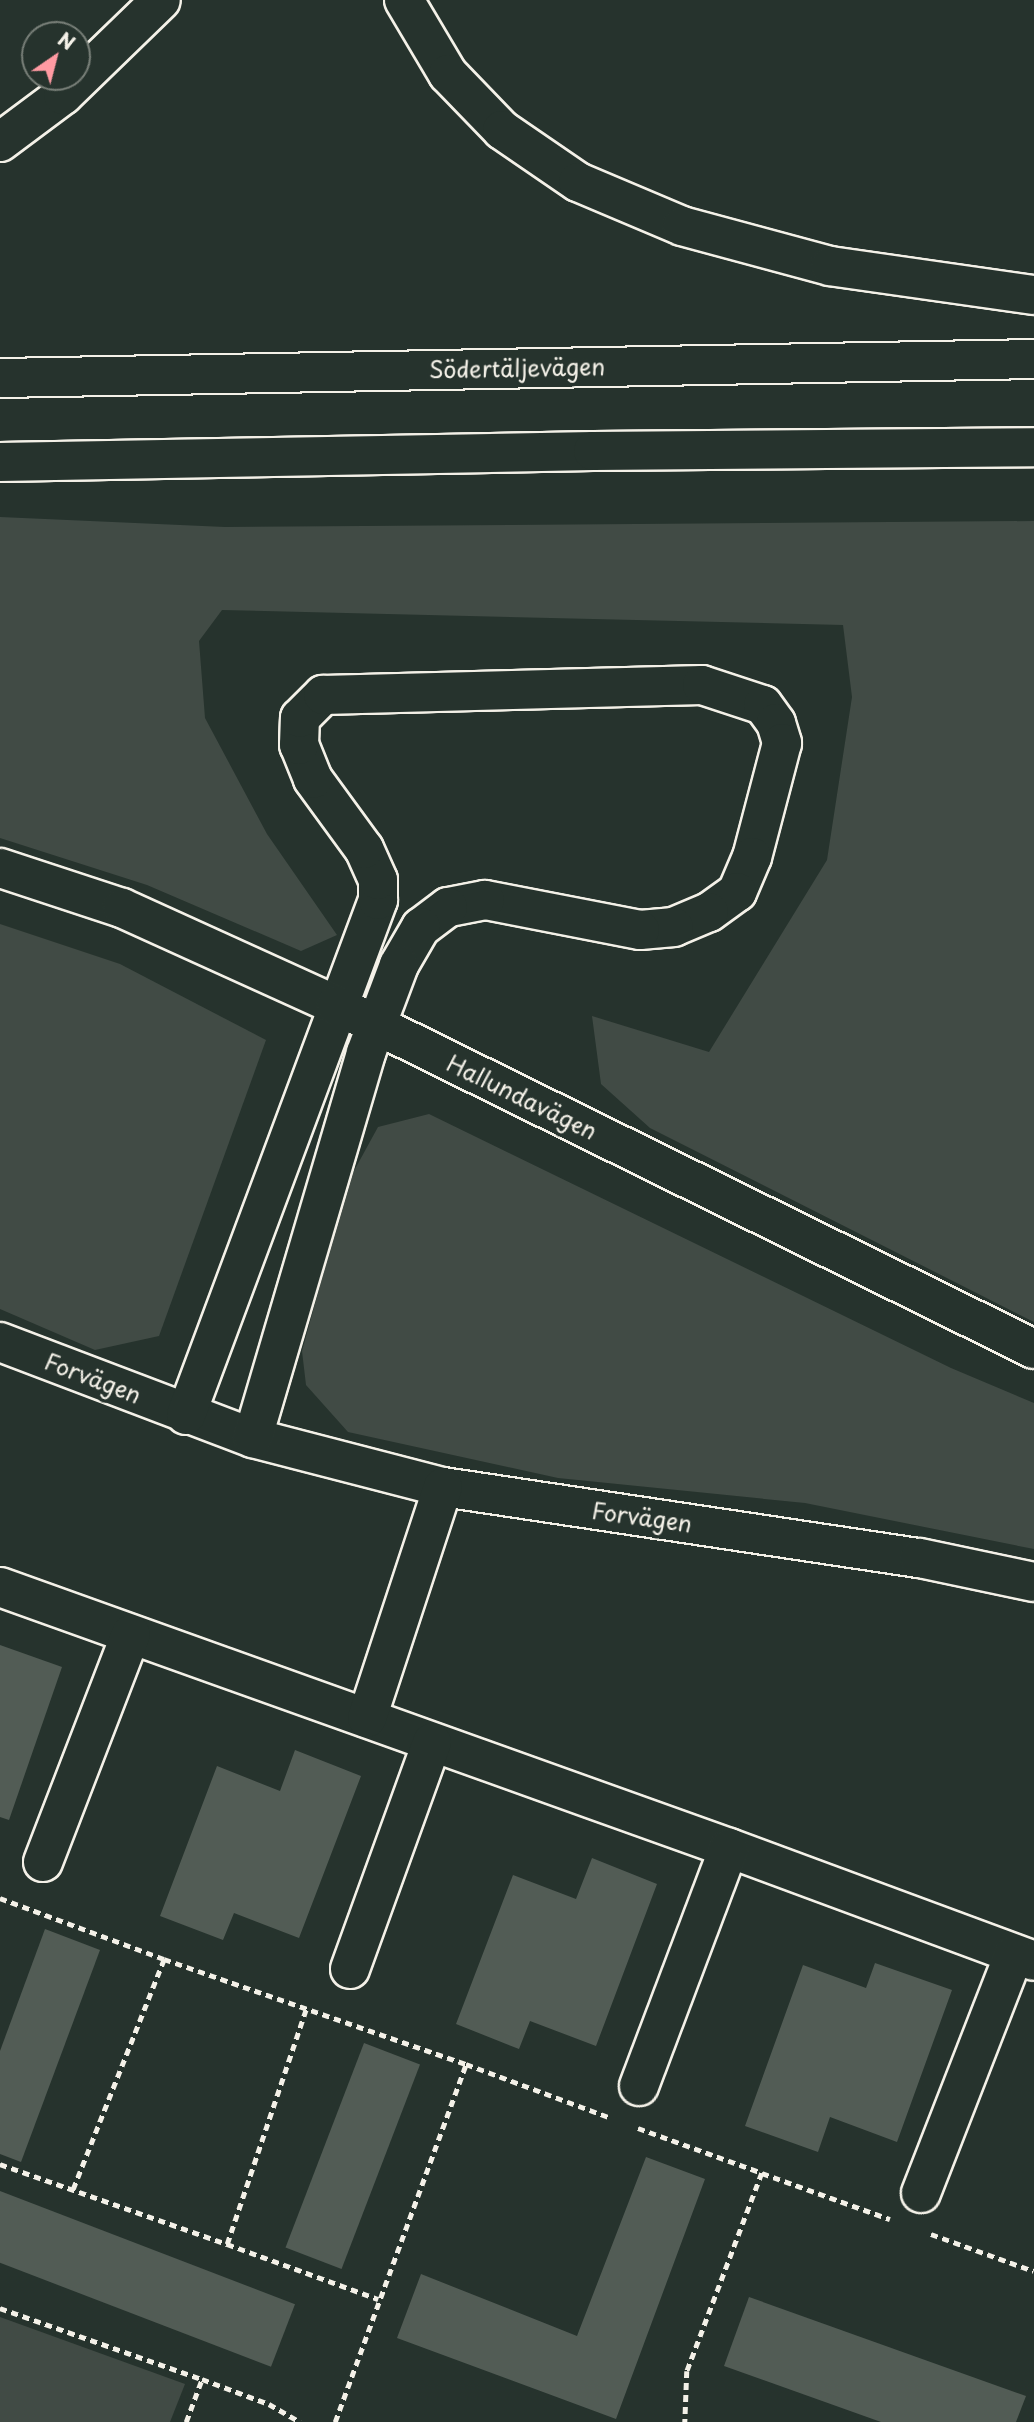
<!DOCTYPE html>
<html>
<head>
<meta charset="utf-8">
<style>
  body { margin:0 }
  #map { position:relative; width:1034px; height:2422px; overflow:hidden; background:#26332d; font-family:"Playpen Sans",sans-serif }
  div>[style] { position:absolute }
  .green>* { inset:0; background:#414b45 }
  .building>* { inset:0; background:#525c55; transform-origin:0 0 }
  .path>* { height:4.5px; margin-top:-2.25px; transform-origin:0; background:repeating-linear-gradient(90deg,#f4f1e8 0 7px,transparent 0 12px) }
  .roads { filter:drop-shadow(2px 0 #f4f1e8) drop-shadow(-2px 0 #f4f1e8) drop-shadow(0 2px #f4f1e8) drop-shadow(0 -2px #f4f1e8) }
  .minor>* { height:38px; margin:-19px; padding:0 19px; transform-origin:19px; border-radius:19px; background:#26332d }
  .major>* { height:38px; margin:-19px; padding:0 19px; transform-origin:19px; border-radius:19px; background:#26332d }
  .highway>* { height:38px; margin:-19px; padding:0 19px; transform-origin:19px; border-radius:19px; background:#26332d }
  span { translate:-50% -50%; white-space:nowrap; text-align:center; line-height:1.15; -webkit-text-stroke:7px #26332d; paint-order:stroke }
  .street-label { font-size:23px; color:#f4f1e8 }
  .north { position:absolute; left:21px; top:21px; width:70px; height:70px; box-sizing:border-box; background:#26332d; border:2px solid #787f78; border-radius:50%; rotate:35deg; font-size:19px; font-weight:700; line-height:28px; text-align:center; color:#f4f1e8 }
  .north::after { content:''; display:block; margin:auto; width:24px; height:32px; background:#ff9aa2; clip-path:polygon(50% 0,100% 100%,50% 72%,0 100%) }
</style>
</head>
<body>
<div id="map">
  <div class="green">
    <div style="clip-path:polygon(0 517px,225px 527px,1034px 521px,1034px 1322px,650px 1128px,601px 1084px,592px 1016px,709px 1052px,827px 860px,852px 697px,843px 625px,222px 610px,199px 641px,205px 718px,267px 834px,337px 935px,301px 951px,147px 885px,0 838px)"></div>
    <div style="clip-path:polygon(0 924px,120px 964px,266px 1040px,159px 1336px,95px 1350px,0 1309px)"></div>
    <div style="clip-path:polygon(429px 1114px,951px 1368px,1034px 1403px,1034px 1549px,805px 1503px,558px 1478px,348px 1432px,306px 1385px,302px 1351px,349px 1180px,378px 1127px)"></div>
    <div style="clip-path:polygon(0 2317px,185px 2384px,170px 2422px,0 2422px)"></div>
  </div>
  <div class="building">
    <div style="clip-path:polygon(0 1645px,62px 1667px,9px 1820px,0 1817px)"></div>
    <div style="clip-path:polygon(295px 1750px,361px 1776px,299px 1938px,234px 1913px,223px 1940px,160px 1916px,217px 1766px,280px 1791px)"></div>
    <div style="clip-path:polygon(592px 1858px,657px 1884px,596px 2046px,530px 2021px,519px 2049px,456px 2024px,513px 1875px,576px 1899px)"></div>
    <div style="clip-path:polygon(45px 1929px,100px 1950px,21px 2162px,0 2154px,0 2051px)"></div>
    <div style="clip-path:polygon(875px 1963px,952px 1990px,897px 2142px,830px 2117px,818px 2152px,745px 2126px,803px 1965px,866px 1988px)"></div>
    <div style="left:364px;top:2043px;width:60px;height:219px;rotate:21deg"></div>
    <div style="clip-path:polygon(646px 2157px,705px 2179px,616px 2419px,397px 2338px,421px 2274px,577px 2336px)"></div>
    <div style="left:0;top:2191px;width:316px;height:67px;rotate:21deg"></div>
    <div style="clip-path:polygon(749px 2297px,1026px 2396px,1016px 2422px,881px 2422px,724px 2366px)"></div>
  </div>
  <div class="path">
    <div style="left:0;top:1898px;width:175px;rotate:20.4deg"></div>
    <div style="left:164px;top:1959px;width:320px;rotate:19.2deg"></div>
    <div style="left:638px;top:2128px;width:132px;rotate:19.9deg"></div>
    <div style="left:762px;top:2173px;width:212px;rotate:110.7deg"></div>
    <div style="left:687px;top:2371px;width:51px;rotate:92.2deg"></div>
    <div style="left:0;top:2164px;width:241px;rotate:19.4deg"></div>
    <div style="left:227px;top:2244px;width:248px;rotate:-71.4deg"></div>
    <div style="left:762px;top:2173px;width:136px;rotate:19.8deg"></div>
    <div style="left:73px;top:2189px;width:247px;rotate:-68.4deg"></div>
    <div style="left:931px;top:2234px;width:109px;rotate:19.8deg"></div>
    <div style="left:227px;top:2244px;width:161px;rotate:20deg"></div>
    <div style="left:0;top:2308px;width:214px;rotate:19.4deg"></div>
    <div style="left:202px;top:2379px;width:72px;rotate:20.5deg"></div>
    <div style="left:269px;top:2404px;width:36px;rotate:30deg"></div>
    <div style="left:186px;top:2422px;width:46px;rotate:-69.6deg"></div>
    <div style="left:335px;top:2422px;width:381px;rotate:-69.9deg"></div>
    <div style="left:466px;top:2064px;width:155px;rotate:20.4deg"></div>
  </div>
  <div class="roads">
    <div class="minor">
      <div style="left:0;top:1342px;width:271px;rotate:20.8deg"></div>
      <div style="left:253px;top:1438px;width:196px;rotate:14.5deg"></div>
      <div style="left:443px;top:1487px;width:482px;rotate:8.5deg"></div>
      <div style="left:920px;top:1558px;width:116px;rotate:11.9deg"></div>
      <div style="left:186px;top:1415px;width:550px;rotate:-69.55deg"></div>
      <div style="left:378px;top:900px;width:20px;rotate:-90deg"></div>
      <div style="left:378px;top:880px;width:34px;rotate:-114deg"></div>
      <div style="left:364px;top:849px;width:87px;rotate:-126.1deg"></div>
      <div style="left:313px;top:779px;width:37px;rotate:-112deg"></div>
      <div style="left:299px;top:745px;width:27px;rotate:-88deg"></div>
      <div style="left:300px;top:718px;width:33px;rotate:-45deg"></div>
      <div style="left:323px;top:695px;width:379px;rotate:-1.5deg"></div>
      <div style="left:702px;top:685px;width:64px;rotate:18.2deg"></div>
      <div style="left:763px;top:705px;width:22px;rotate:54deg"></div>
      <div style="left:776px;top:723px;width:21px;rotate:73deg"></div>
      <div style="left:782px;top:743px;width:118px;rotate:104.7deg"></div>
      <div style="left:752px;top:857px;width:38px;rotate:113deg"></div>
      <div style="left:737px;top:892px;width:34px;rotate:144deg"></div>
      <div style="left:709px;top:912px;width:38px;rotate:157deg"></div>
      <div style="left:674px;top:927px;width:34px;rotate:175deg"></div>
      <div style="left:640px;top:930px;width:158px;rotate:-169deg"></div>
      <div style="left:485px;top:900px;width:38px;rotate:169deg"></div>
      <div style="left:448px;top:907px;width:34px;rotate:143deg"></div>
      <div style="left:421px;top:927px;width:44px;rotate:120.1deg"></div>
      <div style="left:399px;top:965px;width:94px;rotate:110.6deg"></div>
      <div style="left:366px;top:1053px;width:401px;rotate:106.4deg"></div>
      <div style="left:0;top:1587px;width:774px;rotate:19.7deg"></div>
      <div style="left:729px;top:1848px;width:325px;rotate:20.3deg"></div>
      <div style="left:367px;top:1718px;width:243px;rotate:-71.8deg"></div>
      <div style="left:43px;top:1862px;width:244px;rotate:-68.9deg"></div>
      <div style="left:350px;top:1969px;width:241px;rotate:-70.1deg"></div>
      <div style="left:639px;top:2086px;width:254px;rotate:-69.3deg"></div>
      <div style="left:921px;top:2193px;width:256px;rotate:-68.7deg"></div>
    </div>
    <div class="major">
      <div style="left:0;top:868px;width:128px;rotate:18.2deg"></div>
      <div style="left:122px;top:908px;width:235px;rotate:24.4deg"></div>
      <div style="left:336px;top:1005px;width:778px;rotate:26.24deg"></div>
    </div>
    <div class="highway">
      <div style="left:404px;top:0;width:86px;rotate:59.3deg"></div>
      <div style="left:448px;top:74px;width:78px;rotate:46deg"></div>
      <div style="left:502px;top:130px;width:92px;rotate:34.4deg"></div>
      <div style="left:578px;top:182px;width:113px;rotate:22.9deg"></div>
      <div style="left:682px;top:226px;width:153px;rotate:15.1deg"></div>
      <div style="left:830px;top:266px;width:206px;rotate:8.1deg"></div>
      <div style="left:0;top:142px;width:79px;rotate:-36.7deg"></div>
      <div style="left:63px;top:95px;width:136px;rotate:-44.1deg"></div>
      <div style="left:0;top:378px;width:1034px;rotate:-1.05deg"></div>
      <div style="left:0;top:462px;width:593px;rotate:-1.06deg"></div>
      <div style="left:593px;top:451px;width:441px;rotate:-0.5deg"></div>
    </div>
  </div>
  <div class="street-label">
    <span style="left:517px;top:368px;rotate:-1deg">Södertäljevägen</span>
    <span style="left:522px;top:1097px;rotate:26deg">Hallundavägen</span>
    <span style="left:93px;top:1378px;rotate:21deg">Forvägen</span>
    <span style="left:642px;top:1517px;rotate:8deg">Forvägen</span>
  </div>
  <div class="north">N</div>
</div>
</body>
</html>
